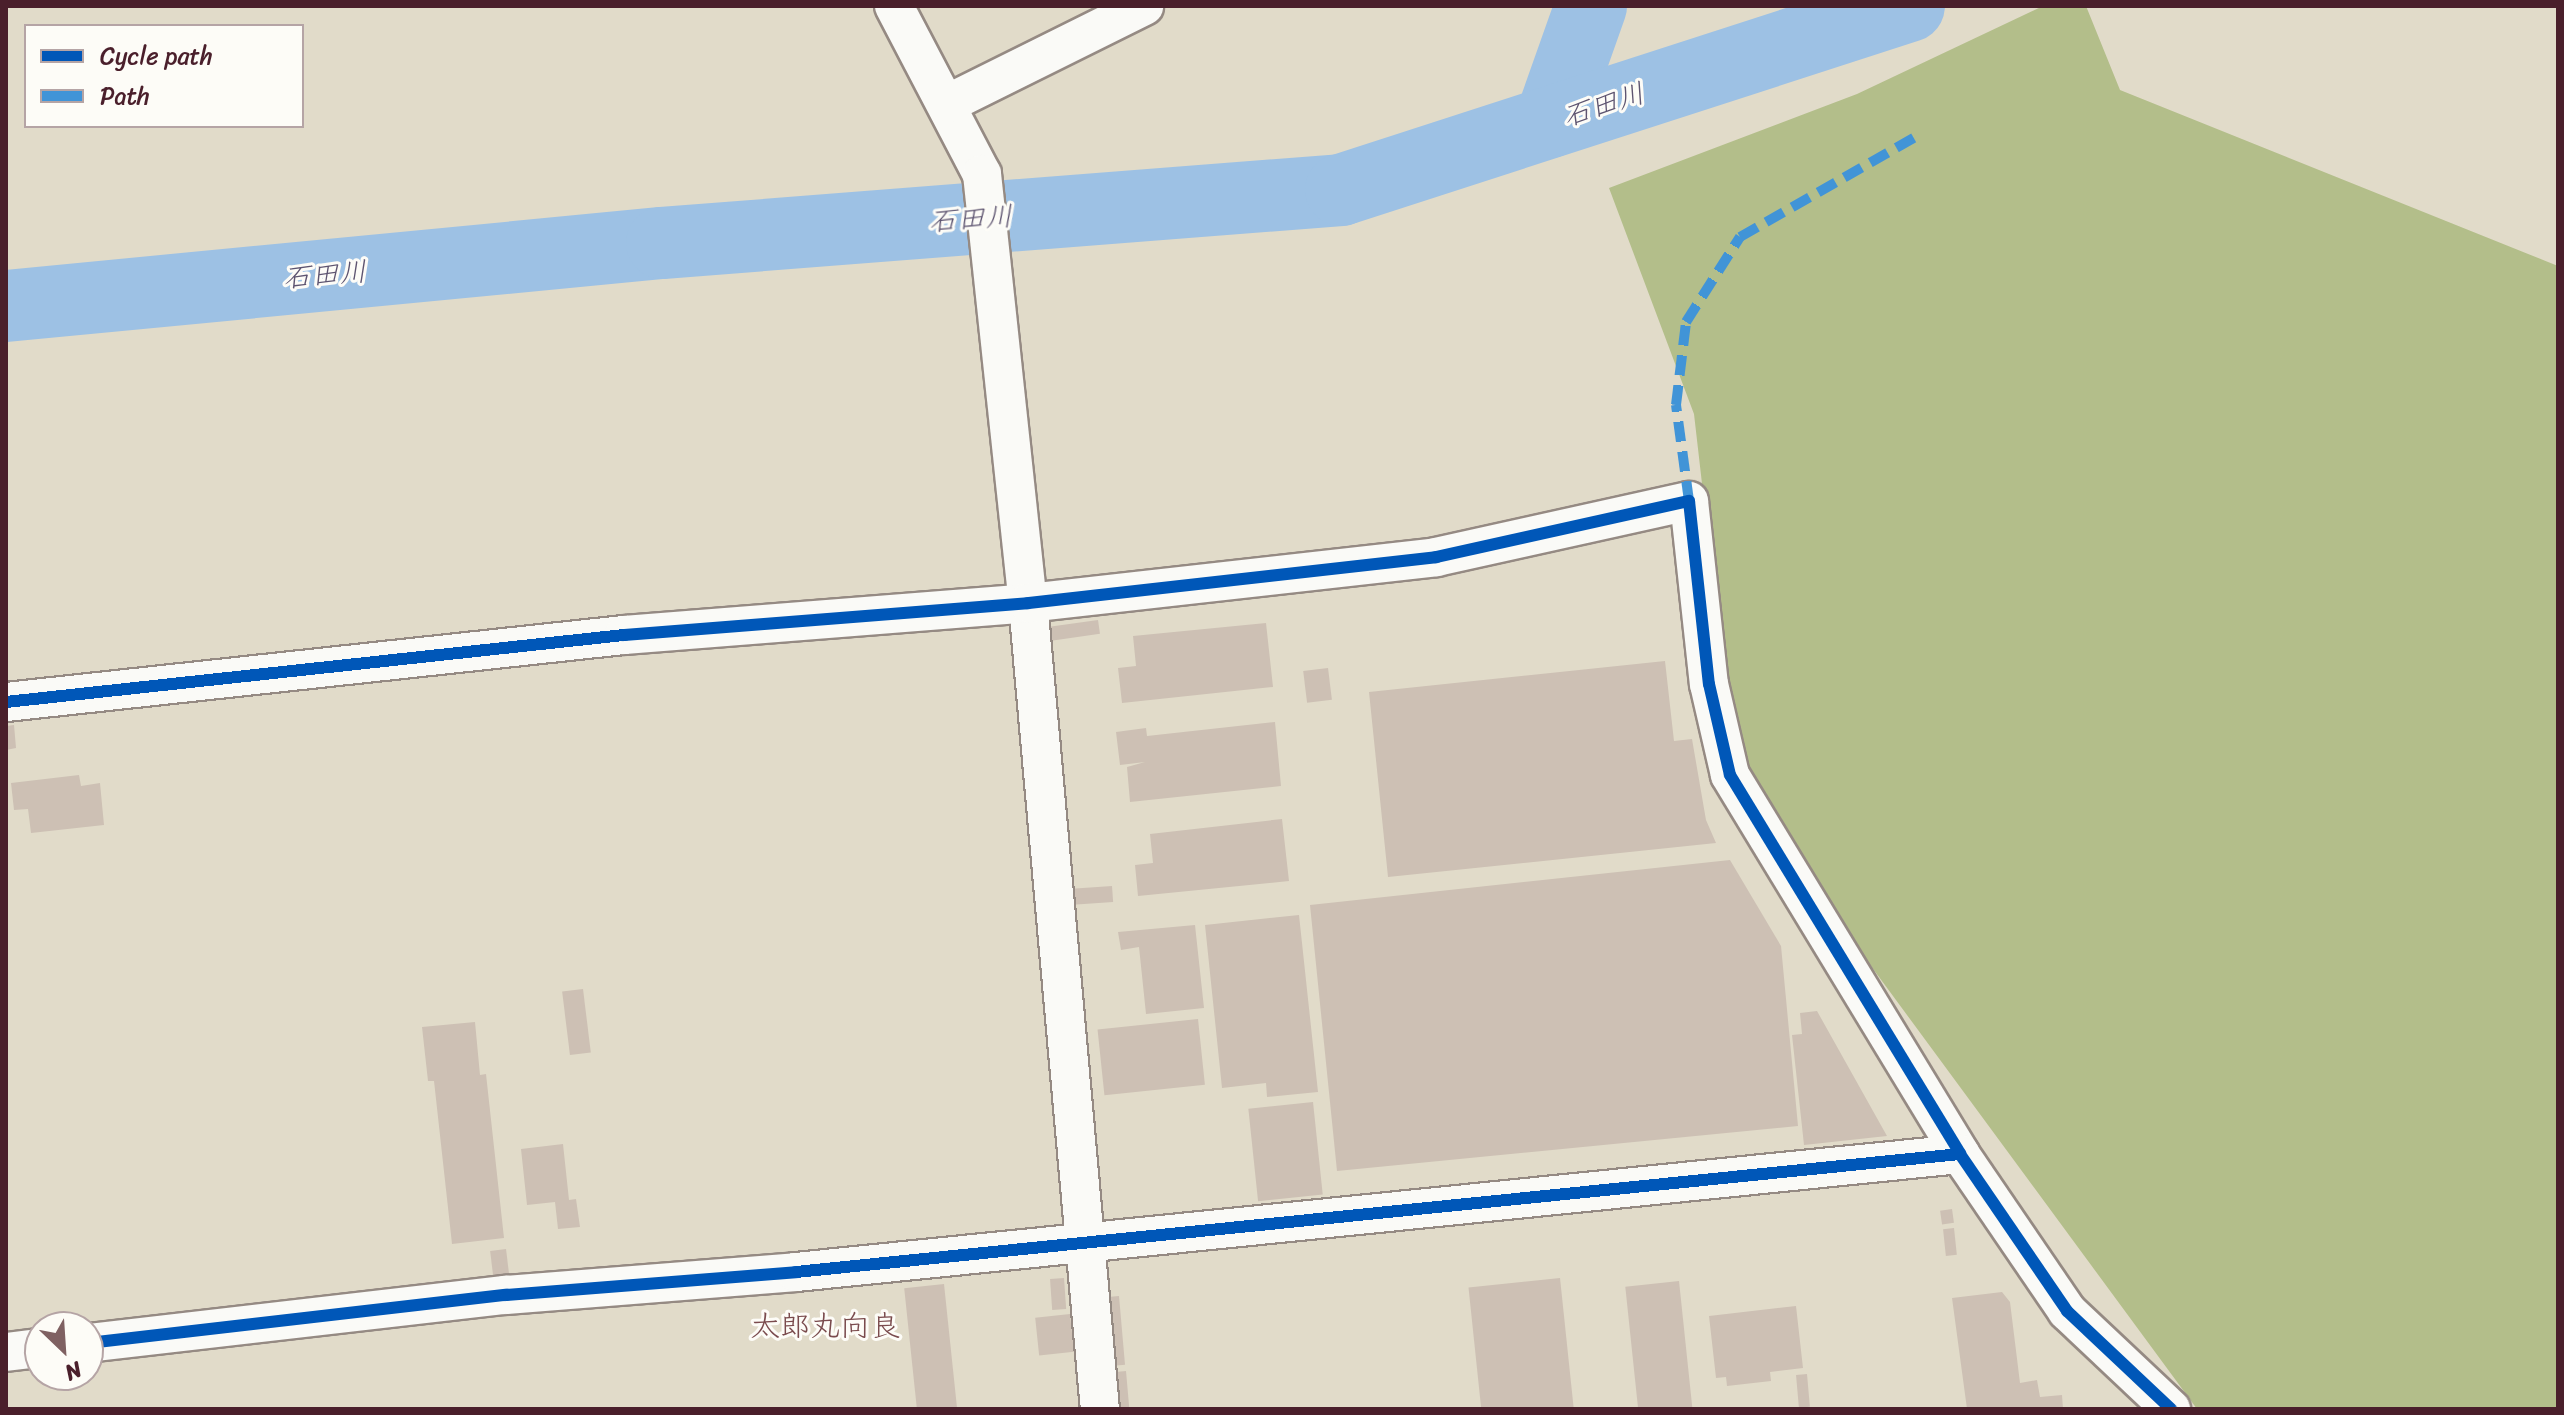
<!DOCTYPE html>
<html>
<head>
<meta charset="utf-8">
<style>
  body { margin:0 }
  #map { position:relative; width:2564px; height:1415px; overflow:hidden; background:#e1dbc9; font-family:Sriracha,"Klee One",sans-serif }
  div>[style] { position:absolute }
  .forest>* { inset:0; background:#b3be8a }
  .river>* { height:72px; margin:-36px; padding:0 36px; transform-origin:36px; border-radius:36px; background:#9dc1e4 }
  .building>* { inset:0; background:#cdc0b4; transform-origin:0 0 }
  .roads { filter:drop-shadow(2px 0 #958a83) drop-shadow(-2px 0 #958a83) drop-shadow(0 2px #958a83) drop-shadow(0 -2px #958a83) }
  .minor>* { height:38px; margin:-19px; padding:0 19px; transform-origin:19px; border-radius:19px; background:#fafaf7 }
  .quiet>* { height:10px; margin-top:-5px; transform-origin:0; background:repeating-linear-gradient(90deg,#4194d7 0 20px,transparent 0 30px) }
  .cycleway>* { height:12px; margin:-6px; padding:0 6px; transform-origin:6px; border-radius:6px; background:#0057b8 }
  span { translate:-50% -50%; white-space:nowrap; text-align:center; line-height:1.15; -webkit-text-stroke:6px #fdfcf7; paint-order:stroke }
  .water-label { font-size:28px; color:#5d5470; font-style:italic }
  .quarter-label { font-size:30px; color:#7a4b4d }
  .frame { position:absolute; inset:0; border:8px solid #4a1f2b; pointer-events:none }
  .legend { position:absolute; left:24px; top:24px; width:280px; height:104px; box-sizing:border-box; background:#fdfcf7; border:2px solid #b5a4a5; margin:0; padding:10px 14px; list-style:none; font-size:24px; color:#4a1f2b }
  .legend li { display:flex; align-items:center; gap:16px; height:40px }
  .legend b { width:40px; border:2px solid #b5a4a5 }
  .north { position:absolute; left:24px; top:1311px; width:80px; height:80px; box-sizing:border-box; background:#fdfcf7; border:2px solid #b5a4a5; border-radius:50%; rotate:155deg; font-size:22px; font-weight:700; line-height:32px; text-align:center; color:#4a1f2b }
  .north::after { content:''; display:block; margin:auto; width:28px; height:36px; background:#7f6162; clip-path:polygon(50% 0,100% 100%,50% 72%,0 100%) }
</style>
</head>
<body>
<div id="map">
  <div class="forest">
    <div style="clip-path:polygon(2043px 6px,2086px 6px,2120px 90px,2558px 266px,2558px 1409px,2197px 1409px,1776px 837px,1733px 753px,1694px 414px,1609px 188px,1857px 94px)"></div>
  </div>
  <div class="river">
    <div style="left:1550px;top:122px;width:123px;rotate:-70.5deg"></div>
    <div style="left:6px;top:306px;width:659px;rotate:-5.49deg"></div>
    <div style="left:662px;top:243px;width:681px;rotate:-4.46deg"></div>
    <div style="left:1341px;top:190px;width:597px;rotate:-17.95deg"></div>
  </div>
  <div class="building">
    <div style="left:1098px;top:620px;width:14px;height:49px;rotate:82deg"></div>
    <div style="clip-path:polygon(1266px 623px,1273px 687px,1122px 703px,1118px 668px,1136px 666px,1133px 636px)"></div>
    <div style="clip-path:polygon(1665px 661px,1674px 741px,1692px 739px,1706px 820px,1716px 843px,1388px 877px,1369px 692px)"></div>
    <div style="left:1328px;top:668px;width:32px;height:25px;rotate:83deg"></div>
    <div style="clip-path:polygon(1275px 722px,1281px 786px,1130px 802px,1127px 767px,1145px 762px,1120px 765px,1116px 732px,1146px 728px,1147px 736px)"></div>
    <div style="clip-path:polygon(14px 725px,16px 748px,6px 750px,6px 726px)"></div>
    <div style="clip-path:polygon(79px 775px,81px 786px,100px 783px,104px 825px,31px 833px,28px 809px,14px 810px,11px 783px)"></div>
    <div style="clip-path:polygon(1282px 819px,1289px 881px,1138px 896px,1135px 865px,1153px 863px,1150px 834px)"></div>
    <div style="clip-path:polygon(1730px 860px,1781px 946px,1798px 1126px,1337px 1171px,1310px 905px)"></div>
    <div style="left:1112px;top:886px;width:16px;height:44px;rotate:86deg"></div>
    <div style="clip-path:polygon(1299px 915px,1318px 1092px,1267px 1097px,1266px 1083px,1222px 1088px,1205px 925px)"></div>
    <div style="clip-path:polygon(1195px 925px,1204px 1008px,1146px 1014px,1139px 947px,1121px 950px,1118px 932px)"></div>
    <div style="left:583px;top:989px;width:64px;height:21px;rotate:83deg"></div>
    <div style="clip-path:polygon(1817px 1011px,1887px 1136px,1804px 1145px,1792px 1035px,1802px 1034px,1800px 1013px)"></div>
    <div style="left:1198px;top:1019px;width:66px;height:101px;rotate:84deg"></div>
    <div style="clip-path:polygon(475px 1022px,480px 1075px,486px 1074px,504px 1238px,452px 1244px,434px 1081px,428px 1081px,422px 1027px)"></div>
    <div style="left:1313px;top:1102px;width:93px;height:65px;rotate:84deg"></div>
    <div style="clip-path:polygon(563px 1144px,569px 1200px,576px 1199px,580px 1227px,558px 1229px,555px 1202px,527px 1205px,521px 1149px)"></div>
    <div style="left:1952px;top:1209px;width:14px;height:12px;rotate:82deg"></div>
    <div style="left:1954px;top:1228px;width:27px;height:11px;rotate:84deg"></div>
    <div style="left:506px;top:1249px;width:32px;height:16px;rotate:83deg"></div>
    <div style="left:1064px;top:1278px;width:31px;height:14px;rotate:86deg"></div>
    <div style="left:1560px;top:1278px;width:130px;height:92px;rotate:84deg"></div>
    <div style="left:1679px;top:1281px;width:129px;height:54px;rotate:84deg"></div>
    <div style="left:944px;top:1284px;width:126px;height:40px;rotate:84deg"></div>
    <div style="clip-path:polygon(2002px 1292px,2010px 1302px,2020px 1383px,2037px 1380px,2040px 1397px,2062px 1395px,2063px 1409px,1967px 1409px,1952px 1298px)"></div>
    <div style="left:1119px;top:1296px;width:69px;height:14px;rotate:85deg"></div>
    <div style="clip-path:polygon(1796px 1306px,1803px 1368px,1770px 1372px,1771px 1381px,1727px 1386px,1726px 1377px,1716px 1378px,1709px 1316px)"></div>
    <div style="left:1070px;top:1314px;width:38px;height:35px;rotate:84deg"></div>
    <div style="left:1126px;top:1371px;width:38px;height:13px;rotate:85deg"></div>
    <div style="left:1807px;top:1374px;width:33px;height:11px;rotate:85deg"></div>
  </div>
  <div class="roads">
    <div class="minor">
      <div style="left:894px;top:6px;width:190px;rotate:62.4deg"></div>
      <div style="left:982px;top:174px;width:431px;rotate:83.9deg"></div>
      <div style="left:1028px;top:603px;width:809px;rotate:84.9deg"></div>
      <div style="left:949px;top:103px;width:218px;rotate:-26.4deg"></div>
      <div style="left:6px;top:702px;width:622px;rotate:-6.19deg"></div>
      <div style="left:624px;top:635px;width:405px;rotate:-4.5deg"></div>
      <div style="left:1028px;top:603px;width:411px;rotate:-6.4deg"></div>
      <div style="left:1436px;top:557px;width:259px;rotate:-12.5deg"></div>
      <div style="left:1689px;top:501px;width:184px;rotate:83.8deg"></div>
      <div style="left:1709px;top:684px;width:93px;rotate:77deg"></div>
      <div style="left:1730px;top:775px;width:443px;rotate:58.7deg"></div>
      <div style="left:1960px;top:1154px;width:190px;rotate:55.7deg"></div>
      <div style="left:2067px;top:1311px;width:143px;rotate:43.3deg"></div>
      <div style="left:88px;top:1343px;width:421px;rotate:-6.6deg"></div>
      <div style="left:506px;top:1295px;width:291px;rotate:-4.5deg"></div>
      <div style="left:796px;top:1272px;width:1170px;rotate:-5.79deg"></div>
      <div style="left:6px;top:1352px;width:34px;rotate:-7deg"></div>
    </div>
  </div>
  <div class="quiet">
    <div style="left:1689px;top:501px;width:97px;rotate:-97.7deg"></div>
    <div style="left:1676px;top:405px;width:84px;rotate:-83.1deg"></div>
    <div style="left:1686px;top:322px;width:101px;rotate:-57.6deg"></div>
    <div style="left:1740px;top:237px;width:204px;rotate:-29.7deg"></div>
  </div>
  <div class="cycleway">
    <div style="left:6px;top:702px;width:622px;rotate:-6.19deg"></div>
    <div style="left:624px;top:635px;width:405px;rotate:-4.5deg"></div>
    <div style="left:1028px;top:603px;width:411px;rotate:-6.4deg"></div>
    <div style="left:1436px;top:557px;width:259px;rotate:-12.5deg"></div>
    <div style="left:1689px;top:501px;width:184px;rotate:83.8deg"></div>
    <div style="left:1709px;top:684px;width:93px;rotate:77deg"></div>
    <div style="left:1730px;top:775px;width:443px;rotate:58.7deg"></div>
    <div style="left:1960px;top:1154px;width:190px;rotate:55.7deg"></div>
    <div style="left:2067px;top:1311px;width:143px;rotate:43.3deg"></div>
    <div style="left:88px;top:1343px;width:421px;rotate:-6.6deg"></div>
    <div style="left:506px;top:1295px;width:291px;rotate:-4.5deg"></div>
    <div style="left:796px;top:1272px;width:1170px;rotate:-5.79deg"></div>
  </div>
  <div class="water-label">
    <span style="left:1604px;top:105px;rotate:-18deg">石田川</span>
    <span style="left:971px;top:219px;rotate:-4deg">石田川</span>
    <span style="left:325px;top:275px;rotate:-5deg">石田川</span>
  </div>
  <div class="quarter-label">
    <span style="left:825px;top:1326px">太郎丸向良</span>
  </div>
  <div class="frame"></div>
  <ul class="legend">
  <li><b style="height:10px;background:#0057b8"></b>Cycle path</li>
  <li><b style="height:10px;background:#4194d7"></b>Path</li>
  </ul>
  <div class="north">N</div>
</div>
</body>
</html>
